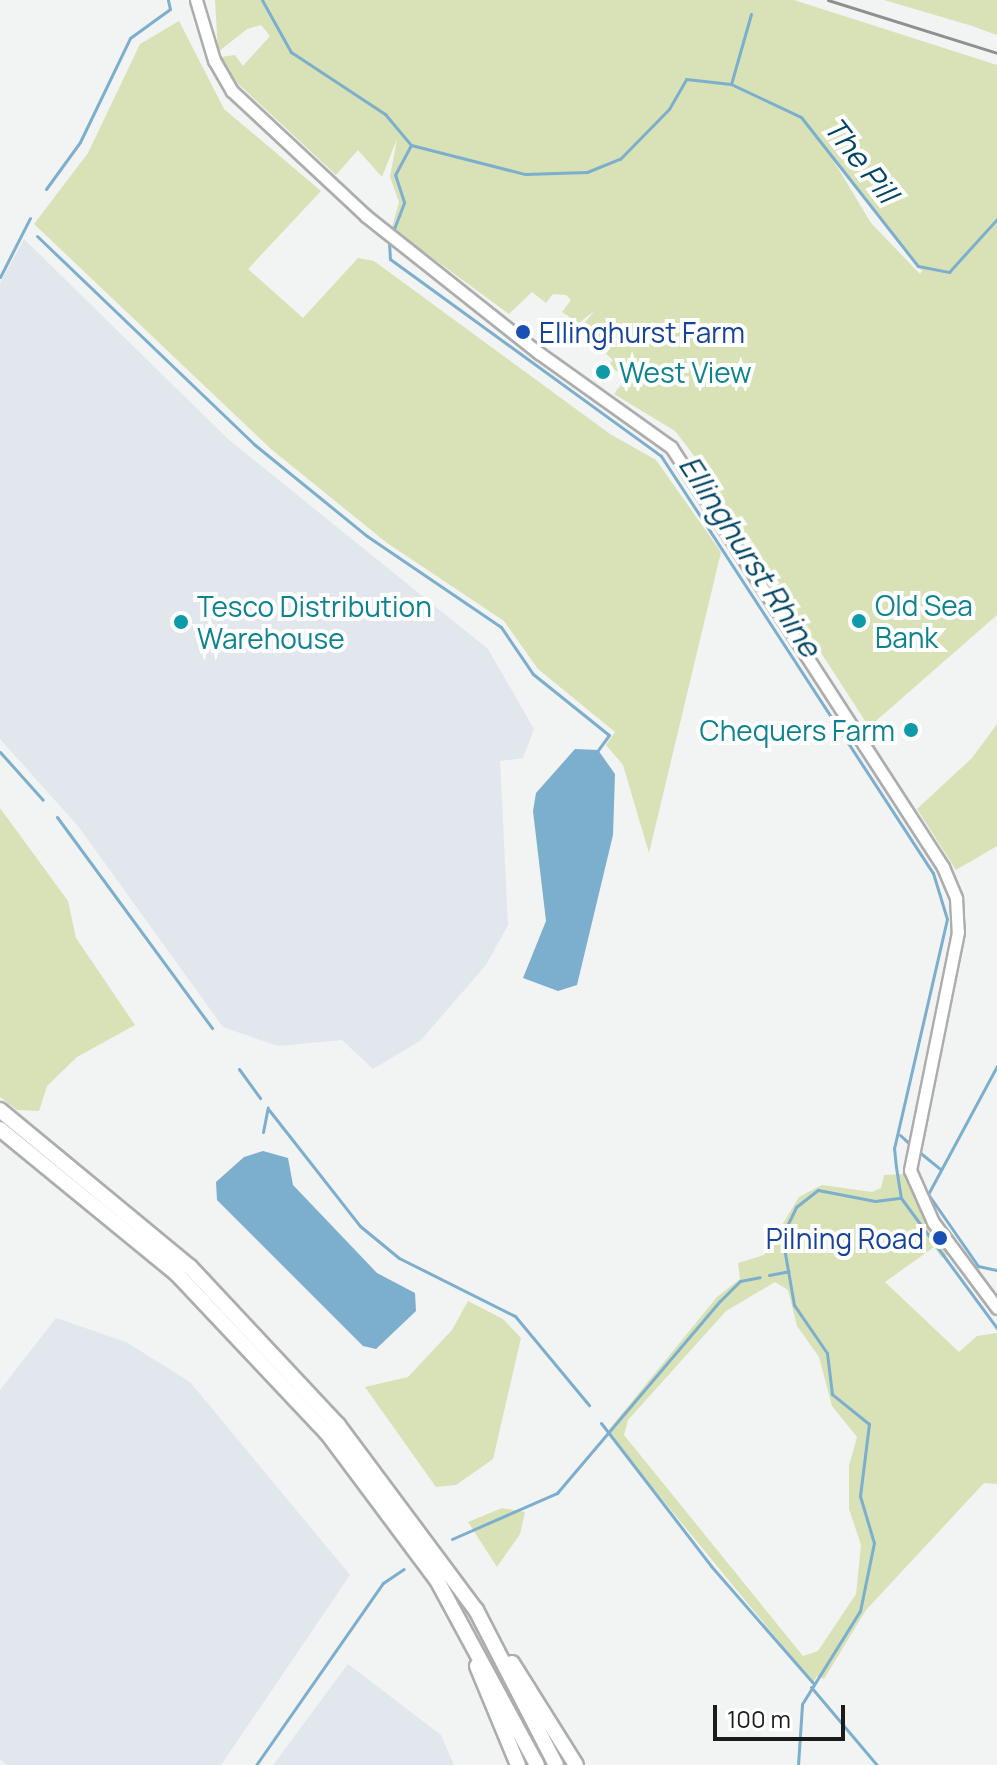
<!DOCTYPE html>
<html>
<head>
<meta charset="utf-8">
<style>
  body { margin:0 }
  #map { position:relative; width:997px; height:1765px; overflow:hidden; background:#f2f3f3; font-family:Manrope,sans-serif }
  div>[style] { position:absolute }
  .built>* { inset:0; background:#e2e7ee }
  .green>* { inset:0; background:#d8e2b6 }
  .water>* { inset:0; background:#7caece }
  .stream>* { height:3px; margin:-1.5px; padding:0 1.5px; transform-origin:1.5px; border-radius:1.5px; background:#7caece }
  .roads { filter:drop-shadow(2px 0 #adadae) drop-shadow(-2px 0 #adadae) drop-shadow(0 2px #adadae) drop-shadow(0 -2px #adadae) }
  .secondary>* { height:11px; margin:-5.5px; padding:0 5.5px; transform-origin:5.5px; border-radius:5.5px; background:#fff }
  .highway>* { height:14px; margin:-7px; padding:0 7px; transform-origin:7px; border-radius:7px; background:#fff }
  .rail>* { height:3px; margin:-1.5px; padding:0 1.5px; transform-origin:1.5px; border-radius:1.5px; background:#8e8f8f }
  .dots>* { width:22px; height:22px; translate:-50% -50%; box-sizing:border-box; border:4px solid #fff; border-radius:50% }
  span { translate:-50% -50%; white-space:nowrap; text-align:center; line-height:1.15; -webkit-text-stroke:8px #fff; paint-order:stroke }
  .transit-label { font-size:28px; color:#164399 }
  .left { translate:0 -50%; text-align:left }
  .right { translate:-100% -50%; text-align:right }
  .culture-label { font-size:28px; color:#0d838f }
  .water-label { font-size:30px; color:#004464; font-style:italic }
  .scale { position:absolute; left:713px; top:1705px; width:132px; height:36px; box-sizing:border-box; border:4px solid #1a1b1b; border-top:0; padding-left:10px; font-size:24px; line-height:28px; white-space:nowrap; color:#1a1b1b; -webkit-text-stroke:6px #fff; paint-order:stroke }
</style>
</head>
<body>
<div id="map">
  <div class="built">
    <div style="clip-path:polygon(24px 239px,228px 439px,488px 649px,534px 729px,523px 758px,500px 761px,508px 925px,486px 965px,420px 1041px,373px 1069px,342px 1040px,278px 1046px,223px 1027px,78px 826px,0 739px,0 283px)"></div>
    <div style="clip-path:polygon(56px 1318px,126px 1342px,190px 1382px,350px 1575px,221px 1765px,7px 1765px,0 1759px,0 1390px)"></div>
    <div style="clip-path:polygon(348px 1664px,441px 1735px,454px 1765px,273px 1765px)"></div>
  </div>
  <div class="green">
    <div style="clip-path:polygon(evenodd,215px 0,794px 0,997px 65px,997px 615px,869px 727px,692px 453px,675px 431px,614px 394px,626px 378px,608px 365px,613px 360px,606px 354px,617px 339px,609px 333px,596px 342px,580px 329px,594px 311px,579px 323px,562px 312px,571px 300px,566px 295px,553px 294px,546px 303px,532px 292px,509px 314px,397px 232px,392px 227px,399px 202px,390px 177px,397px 139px,382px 177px,358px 150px,336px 175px,232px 78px,221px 57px,235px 55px,243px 66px,270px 36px,261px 25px,247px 29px,218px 52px,215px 0,830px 155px,922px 271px,920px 274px,871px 223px,830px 155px)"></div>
    <div style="clip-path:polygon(884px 0,997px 0,997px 35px,969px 25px)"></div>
    <div style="clip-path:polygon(179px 21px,224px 109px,321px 191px,248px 269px,303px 318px,358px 258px,374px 261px,610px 434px,656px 460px,721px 552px,649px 853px,623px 765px,606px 745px,615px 732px,538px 669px,504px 621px,387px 543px,271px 449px,34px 224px,88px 153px,140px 44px)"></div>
    <div style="clip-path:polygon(997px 724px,997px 846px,956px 870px,917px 809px,972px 758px)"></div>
    <div style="clip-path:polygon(0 808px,68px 901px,76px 938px,135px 1025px,77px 1057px,47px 1086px,39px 1111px,17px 1110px,0 1097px)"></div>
    <div style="clip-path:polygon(evenodd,905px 1174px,950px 1253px,942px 1258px,934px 1247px,885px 1282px,959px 1352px,977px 1336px,997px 1333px,997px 1484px,984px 1483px,866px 1610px,824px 1679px,817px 1676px,813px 1683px,607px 1432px,717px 1297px,740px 1279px,738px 1263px,764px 1255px,799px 1197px,822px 1185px,872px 1192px,881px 1188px,884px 1175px,905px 1174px,775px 1282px,788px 1290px,797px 1326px,819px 1357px,832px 1406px,857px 1437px,849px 1466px,849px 1509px,861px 1545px,856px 1594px,818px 1651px,803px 1656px,624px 1435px,628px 1420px,726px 1311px,775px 1282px)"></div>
    <div style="clip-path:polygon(468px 1301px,503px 1319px,521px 1338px,493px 1459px,456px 1485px,436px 1487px,365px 1387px,408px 1377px,452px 1330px)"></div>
    <div style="clip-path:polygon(502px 1508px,525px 1512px,520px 1534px,497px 1567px,468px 1522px)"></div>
  </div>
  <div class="water">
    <div style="clip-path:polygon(575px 749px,598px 750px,615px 774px,613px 835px,577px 985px,558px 991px,523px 978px,546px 921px,533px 811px,536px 793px)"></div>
    <div style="clip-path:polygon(263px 1151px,288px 1158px,293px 1185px,377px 1273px,415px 1293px,416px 1311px,376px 1349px,363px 1346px,217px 1200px,216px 1182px,244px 1157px)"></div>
  </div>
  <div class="stream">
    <div style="left:262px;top:0;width:60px;rotate:60.9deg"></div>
    <div style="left:291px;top:52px;width:113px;rotate:33.4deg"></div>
    <div style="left:385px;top:114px;width:39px;rotate:50deg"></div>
    <div style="left:751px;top:14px;width:73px;rotate:105.9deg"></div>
    <div style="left:731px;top:84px;width:77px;rotate:25.2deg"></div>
    <div style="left:801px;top:117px;width:189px;rotate:51.9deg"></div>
    <div style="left:918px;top:266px;width:32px;rotate:11deg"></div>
    <div style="left:949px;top:272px;width:72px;rotate:-47.8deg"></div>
    <div style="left:46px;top:189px;width:58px;rotate:-54.1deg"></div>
    <div style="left:80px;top:142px;width:115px;rotate:-64.3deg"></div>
    <div style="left:130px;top:38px;width:49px;rotate:-35.9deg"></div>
    <div style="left:170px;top:9px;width:9px;rotate:-103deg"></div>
    <div style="left:392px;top:234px;width:34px;rotate:-69deg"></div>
    <div style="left:404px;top:202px;width:28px;rotate:-108deg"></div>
    <div style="left:395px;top:175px;width:34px;rotate:-62deg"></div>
    <div style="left:411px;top:145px;width:118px;rotate:14.3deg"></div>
    <div style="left:525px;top:174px;width:62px;rotate:-1.8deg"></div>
    <div style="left:587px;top:172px;width:35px;rotate:-22deg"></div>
    <div style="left:620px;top:159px;width:70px;rotate:-45.6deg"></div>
    <div style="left:669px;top:109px;width:34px;rotate:-60deg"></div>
    <div style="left:686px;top:79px;width:45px;rotate:6.3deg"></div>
    <div style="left:37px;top:236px;width:302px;rotate:43.8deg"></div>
    <div style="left:255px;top:445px;width:144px;rotate:39.1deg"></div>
    <div style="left:367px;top:536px;width:162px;rotate:34.2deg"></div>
    <div style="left:501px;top:627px;width:57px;rotate:55.8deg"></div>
    <div style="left:533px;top:674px;width:97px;rotate:38.8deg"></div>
    <div style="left:609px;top:735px;width:19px;rotate:126deg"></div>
    <div style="left:389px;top:241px;width:18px;rotate:87deg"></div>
    <div style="left:390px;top:259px;width:335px;rotate:36deg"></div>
    <div style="left:661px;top:456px;width:498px;rotate:56.9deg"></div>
    <div style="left:933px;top:873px;width:48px;rotate:73.1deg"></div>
    <div style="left:947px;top:919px;width:235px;rotate:103deg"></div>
    <div style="left:894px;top:1148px;width:19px;rotate:84deg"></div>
    <div style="left:896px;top:1167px;width:31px;rotate:81deg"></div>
    <div style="left:901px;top:1198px;width:162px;rotate:53.6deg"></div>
    <div style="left:0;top:277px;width:66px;rotate:-63deg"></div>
    <div style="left:0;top:752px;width:64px;rotate:48.1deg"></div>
    <div style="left:57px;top:817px;width:262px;rotate:53.7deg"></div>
    <div style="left:997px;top:1066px;width:145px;rotate:118.3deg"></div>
    <div style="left:928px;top:1194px;width:88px;rotate:55.2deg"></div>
    <div style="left:978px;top:1266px;width:19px;rotate:12deg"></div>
    <div style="left:239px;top:1069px;width:36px;rotate:54deg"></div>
    <div style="left:269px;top:1110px;width:147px;rotate:51.9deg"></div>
    <div style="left:360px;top:1226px;width:50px;rotate:39.4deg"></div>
    <div style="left:399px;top:1258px;width:130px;rotate:26.6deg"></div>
    <div style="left:515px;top:1316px;width:116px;rotate:50.3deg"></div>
    <div style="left:263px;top:1132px;width:25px;rotate:-79deg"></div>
    <div style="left:900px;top:1135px;width:16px;rotate:43deg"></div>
    <div style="left:918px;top:1151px;width:28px;rotate:39deg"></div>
    <div style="left:769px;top:1275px;width:20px;rotate:-11deg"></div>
    <div style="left:601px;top:1423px;width:180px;rotate:52.4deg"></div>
    <div style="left:711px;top:1566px;width:155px;rotate:48.9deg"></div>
    <div style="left:452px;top:1539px;width:115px;rotate:-23.7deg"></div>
    <div style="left:557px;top:1493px;width:252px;rotate:-49.7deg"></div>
    <div style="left:720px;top:1301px;width:28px;rotate:-45deg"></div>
    <div style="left:740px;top:1281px;width:20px;rotate:-11deg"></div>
    <div style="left:811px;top:1687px;width:102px;rotate:49.8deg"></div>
    <div style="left:256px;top:1765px;width:222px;rotate:-55.1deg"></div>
    <div style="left:383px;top:1583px;width:25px;rotate:-34deg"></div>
    <div style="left:798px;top:1765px;width:61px;rotate:-86.2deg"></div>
    <div style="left:802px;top:1704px;width:110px;rotate:-58.1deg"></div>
    <div style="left:860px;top:1611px;width:69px;rotate:-78.4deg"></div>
    <div style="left:874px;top:1543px;width:49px;rotate:-106.6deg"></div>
    <div style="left:860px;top:1496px;width:73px;rotate:-82.9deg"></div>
    <div style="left:869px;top:1424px;width:48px;rotate:-141deg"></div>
    <div style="left:832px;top:1394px;width:41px;rotate:-97deg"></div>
    <div style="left:827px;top:1353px;width:58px;rotate:-124.5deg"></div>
    <div style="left:794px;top:1305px;width:70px;rotate:-99.9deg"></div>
    <div style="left:782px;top:1236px;width:32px;rotate:-64deg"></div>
    <div style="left:796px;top:1207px;width:28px;rotate:-38deg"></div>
    <div style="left:818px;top:1190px;width:58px;rotate:10.9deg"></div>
    <div style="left:875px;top:1201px;width:26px;rotate:-7deg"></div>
  </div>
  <div class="roads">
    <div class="secondary">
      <div style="left:196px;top:0;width:63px;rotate:73.3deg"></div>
      <div style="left:214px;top:60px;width:36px;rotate:60deg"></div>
      <div style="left:232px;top:91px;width:183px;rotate:43deg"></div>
      <div style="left:366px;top:216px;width:221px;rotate:38.4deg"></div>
      <div style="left:539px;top:353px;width:162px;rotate:35.5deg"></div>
      <div style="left:671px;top:447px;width:500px;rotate:57.07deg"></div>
      <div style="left:943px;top:867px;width:34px;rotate:67deg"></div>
      <div style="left:956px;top:898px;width:34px;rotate:87deg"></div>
      <div style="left:958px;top:932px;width:243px;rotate:101.4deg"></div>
      <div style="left:910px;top:1170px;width:57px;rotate:66.1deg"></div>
      <div style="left:933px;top:1222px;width:107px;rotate:53.3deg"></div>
    </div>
    <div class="highway">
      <div style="left:0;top:1110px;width:246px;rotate:39.6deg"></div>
      <div style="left:190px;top:1267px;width:216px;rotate:46.9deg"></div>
      <div style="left:338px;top:1425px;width:231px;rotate:53.3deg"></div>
      <div style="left:476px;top:1610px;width:174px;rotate:62.7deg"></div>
      <div style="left:0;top:1129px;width:229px;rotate:39.3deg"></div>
      <div style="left:177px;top:1274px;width:219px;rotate:46.7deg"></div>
      <div style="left:327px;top:1433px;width:184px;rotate:53.2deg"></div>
      <div style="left:437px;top:1580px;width:210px;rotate:61.6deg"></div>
      <div style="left:512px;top:1663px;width:120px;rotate:57.9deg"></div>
      <div style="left:477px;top:1666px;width:107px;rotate:67.5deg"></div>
    </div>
  </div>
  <div class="rail">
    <div style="left:828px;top:0;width:177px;rotate:17.4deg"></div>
  </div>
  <div class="dots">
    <div style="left:523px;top:332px;background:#1a4fb4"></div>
    <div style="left:603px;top:372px;background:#0f9aa8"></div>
    <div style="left:859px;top:621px;background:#0f9aa8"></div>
    <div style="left:181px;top:622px;background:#0f9aa8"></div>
    <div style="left:911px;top:730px;background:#0f9aa8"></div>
    <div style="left:940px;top:1238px;background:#1a4fb4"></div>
  </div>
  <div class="transit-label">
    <span class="left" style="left:539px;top:332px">Ellinghurst Farm</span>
    <span class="right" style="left:924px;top:1238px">Pilning Road</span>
  </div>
  <div class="culture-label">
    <span class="left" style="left:619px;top:372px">West View</span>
    <span class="left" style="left:875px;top:621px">Old Sea<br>Bank</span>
    <span class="left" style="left:197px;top:622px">Tesco Distribution<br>Warehouse</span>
    <span class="right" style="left:895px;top:730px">Chequers Farm</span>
  </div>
  <div class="water-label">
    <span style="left:861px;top:160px;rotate:52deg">The Pill</span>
    <span style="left:750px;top:556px;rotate:57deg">Ellinghurst Rhine</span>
  </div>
  <div class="scale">100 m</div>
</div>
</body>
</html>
